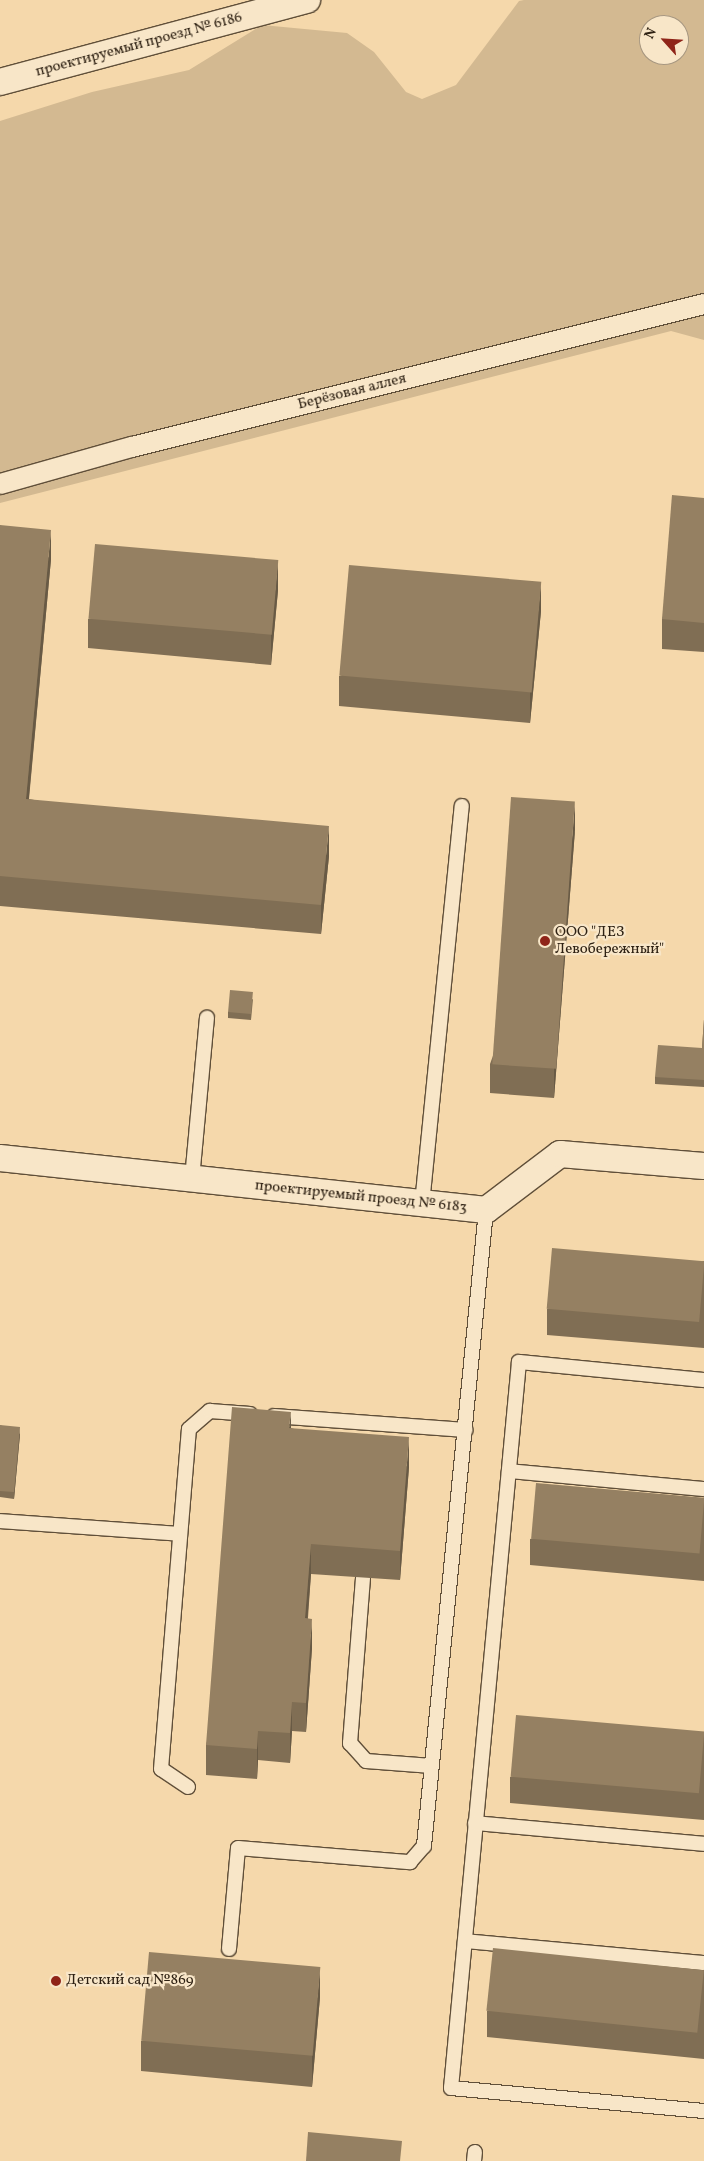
<!DOCTYPE html>
<html>
<head>
<meta charset="utf-8">
<style>
  body { margin:0 }
  #map { position:relative; width:704px; height:2161px; overflow:hidden; background:#f5d8ab; font-family:Vollkorn,serif }
  div>[style] { position:absolute }
  .green>* { inset:0; background:#d3b991 }
  .roads { filter:drop-shadow(1px 0 #604f39) drop-shadow(-1px 0 #604f39) drop-shadow(0 1px #604f39) drop-shadow(0 -1px #604f39) }
  .service>* { height:14px; margin:-7px; padding:0 7px; transform-origin:7px; border-radius:7px; background:#f8e6c8 }
  .pedestrian>* { height:20px; margin:-10px; padding:0 10px; transform-origin:10px; border-radius:10px; background:#f8e6c8 }
  .minor>* { height:26px; margin:-13px; padding:0 13px; transform-origin:13px; border-radius:13px; background:#f8e6c8 }
  .wall>* { inset:0; background:#806e54 }
  .shaded-wall>* { inset:0; background:#685a45 }
  .building>* { inset:0; background:#958062; transform-origin:0 0 }
  .dots>* { width:14px; height:14px; translate:-50% -50%; box-sizing:border-box; border:2px solid #f8e6c8; border-radius:50% }
  span { translate:-50% -50%; white-space:nowrap; text-align:center; line-height:1.15; -webkit-text-stroke:4.5px #f8e6c8; paint-order:stroke }
  .street-label { font-size:15px; color:#2e2113 }
  .poi-label { font-size:15px; color:#2e2113 }
  .left { translate:0 -50%; text-align:left }
  .north { position:absolute; left:639px; top:15px; width:50px; height:50px; box-sizing:border-box; background:#f8e6c8; border:1px solid #a79780; border-radius:50%; rotate:296deg; font-size:14px; font-weight:700; line-height:20px; text-align:center; color:#2e2113 }
  .north::after { content:''; display:block; margin:auto; width:18px; height:22px; background:#8f2418; clip-path:polygon(50% 0,100% 100%,50% 72%,0 100%) }
</style>
</head>
<body>
<div id="map">
  <div class="green">
    <div style="clip-path:polygon(evenodd,524px 0,704px 0,704px 340px,671px 331px,0 503px,0 121px,92px 92px,189px 70px,262px 25px,347px 33px,374px 52px,406px 92px,422px 99px,456px 85px,519px 1px,524px 0,649px 25px,679px 25px,679px 55px,649px 55px,649px 25px)"></div>
  </div>
  <div class="roads">
    <div class="service">
      <div style="left:192px;top:1179px;width:162px;rotate:-84.7deg"></div>
      <div style="left:422px;top:1204px;width:400px;rotate:-84.3deg"></div>
      <div style="left:704px;top:1380px;width:186px;rotate:-174.4deg"></div>
      <div style="left:519px;top:1362px;width:729px;rotate:95.35deg"></div>
      <div style="left:451px;top:2088px;width:254px;rotate:5.2deg"></div>
      <div style="left:274px;top:1416px;width:192px;rotate:4.2deg"></div>
      <div style="left:509px;top:1471px;width:196px;rotate:5.3deg"></div>
      <div style="left:0;top:1521px;width:180px;rotate:4.1deg"></div>
      <div style="left:363px;top:1578px;width:166px;rotate:94.5deg"></div>
      <div style="left:350px;top:1743px;width:24px;rotate:48deg"></div>
      <div style="left:366px;top:1761px;width:66px;rotate:4.3deg"></div>
      <div style="left:188px;top:1787px;width:32px;rotate:-146deg"></div>
      <div style="left:161px;top:1769px;width:341px;rotate:-85.3deg"></div>
      <div style="left:189px;top:1429px;width:28px;rotate:-41deg"></div>
      <div style="left:210px;top:1411px;width:40px;rotate:4.3deg"></div>
      <div style="left:475px;top:1823px;width:230px;rotate:5.2deg"></div>
      <div style="left:465px;top:1941px;width:240px;rotate:5.3deg"></div>
      <div style="left:229px;top:1949px;width:101px;rotate:-84.9deg"></div>
      <div style="left:238px;top:1848px;width:173px;rotate:4.7deg"></div>
      <div style="left:410px;top:1862px;width:21px;rotate:-49deg"></div>
      <div style="left:424px;top:1846px;width:639px;rotate:-84.43deg"></div>
      <div style="left:474px;top:2161px;width:9px;rotate:-84deg"></div>
    </div>
    <div class="pedestrian">
      <div style="left:0;top:484px;width:137px;rotate:-15.7deg"></div>
      <div style="left:132px;top:447px;width:590px;rotate:-14.04deg"></div>
    </div>
    <div class="minor">
      <div style="left:0;top:82px;width:318px;rotate:-15deg"></div>
      <div style="left:0;top:1158px;width:489px;rotate:6.1deg"></div>
      <div style="left:486px;top:1210px;width:93px;rotate:-37.1deg"></div>
      <div style="left:560px;top:1154px;width:144px;rotate:4.8deg"></div>
    </div>
  </div>
  <div class="wall">
    <div style="clip-path:polygon(704px 498px,704px 652px,662px 649px,662px 619px)"></div>
    <div style="clip-path:polygon(0 525px,51px 559px,29px 799px,329px 856px,321px 934px,0 906px)"></div>
    <div style="clip-path:polygon(278px 590px,271px 665px,88px 648px,88px 619px)"></div>
    <div style="clip-path:polygon(541px 611px,530px 723px,339px 706px,339px 676px)"></div>
    <div style="clip-path:polygon(575px 830px,554px 1098px,490px 1093px,490px 1064px)"></div>
    <div style="clip-path:polygon(253px 999px,251px 1020px,228px 1018px,228px 1012px)"></div>
    <div style="clip-path:polygon(704px 1019px,704px 1087px,655px 1084px,655px 1077px,702px 1048px)"></div>
    <div style="clip-path:polygon(704px 1261px,704px 1348px,547px 1335px,547px 1309px)"></div>
    <div style="clip-path:polygon(0 1425px,20px 1434px,14px 1499px,0 1497px)"></div>
    <div style="clip-path:polygon(291px 1428px,409px 1467px,400px 1580px,311px 1574px,308px 1618px,312px 1648px,306px 1732px,292px 1731px,290px 1763px,258px 1760px,257px 1779px,206px 1775px,206px 1745px)"></div>
    <div style="clip-path:polygon(704px 1499px,704px 1581px,530px 1565px,530px 1539px)"></div>
    <div style="clip-path:polygon(704px 1732px,704px 1820px,510px 1803px,510px 1777px)"></div>
    <div style="clip-path:polygon(704px 1970px,704px 2059px,487px 2037px,487px 2011px)"></div>
    <div style="clip-path:polygon(320px 1997px,312px 2087px,141px 2071px,141px 2041px)"></div>
  </div>
  <div class="shaded-wall">
    <div style="clip-path:polygon(51px 530px,51px 559px,26px 828px,26px 799px)"></div>
    <div style="clip-path:polygon(278px 560px,278px 590px,271px 665px,271px 635px)"></div>
    <div style="clip-path:polygon(541px 582px,541px 611px,530px 723px,530px 694px)"></div>
    <div style="clip-path:polygon(575px 802px,575px 830px,554px 1098px,554px 1070px)"></div>
    <div style="clip-path:polygon(329px 826px,329px 856px,321px 934px,321px 905px)"></div>
    <div style="clip-path:polygon(291px 1412px,291px 1441px,289px 1428px)"></div>
    <div style="clip-path:polygon(20px 1427px,20px 1434px,14px 1499px,14px 1492px)"></div>
    <div style="clip-path:polygon(409px 1437px,409px 1467px,400px 1580px,400px 1551px)"></div>
    <div style="clip-path:polygon(311px 1544px,311px 1574px,305px 1648px,305px 1618px)"></div>
    <div style="clip-path:polygon(312px 1619px,312px 1648px,306px 1732px,306px 1703px)"></div>
    <div style="clip-path:polygon(292px 1702px,292px 1731px,290px 1763px,290px 1733px)"></div>
    <div style="clip-path:polygon(258px 1731px,258px 1760px,257px 1779px,257px 1749px)"></div>
    <div style="clip-path:polygon(320px 1968px,320px 1997px,312px 2087px,312px 2057px)"></div>
  </div>
  <div class="building">
    <div style="clip-path:polygon(672px 495px,704px 498px,704px 623px,662px 619px)"></div>
    <div style="clip-path:polygon(0 525px,51px 530px,26px 799px,329px 826px,321px 905px,0 876px)"></div>
    <div style="left:95px;top:544px;width:184px;height:75px;rotate:5deg"></div>
    <div style="left:349px;top:565px;width:193px;height:111px;rotate:5deg"></div>
    <div style="left:511px;top:797px;width:64px;height:268px;rotate:4deg"></div>
    <div style="left:230px;top:990px;width:23px;height:22px;rotate:5deg"></div>
    <div style="clip-path:polygon(704px 1019px,704px 1080px,655px 1077px,658px 1045px,702px 1048px)"></div>
    <div style="left:552px;top:1248px;width:153px;height:61px;rotate:5deg"></div>
    <div style="clip-path:polygon(232px 1407px,291px 1412px,289px 1428px,409px 1437px,400px 1551px,311px 1544px,305px 1618px,312px 1619px,306px 1703px,292px 1702px,290px 1733px,258px 1731px,257px 1749px,206px 1745px)"></div>
    <div style="clip-path:polygon(0 1425px,20px 1427px,14px 1492px,0 1491px)"></div>
    <div style="left:536px;top:1483px;width:169px;height:56px;rotate:5deg"></div>
    <div style="left:516px;top:1715px;width:189px;height:62px;rotate:5deg"></div>
    <div style="left:493px;top:1948px;width:212px;height:63px;rotate:6deg"></div>
    <div style="left:149px;top:1952px;width:172px;height:89px;rotate:5deg"></div>
    <div style="clip-path:polygon(308px 2132px,402px 2141px,400px 2161px,306px 2161px)"></div>
  </div>
  <div class="dots">
    <div style="left:545px;top:941px;background:#8f2418"></div>
    <div style="left:56px;top:1981px;background:#8f2418"></div>
  </div>
  <div class="street-label">
    <span style="left:139px;top:45px;rotate:-15deg">проектируемый проезд № 6186</span>
    <span style="left:352px;top:392px;rotate:-14deg">Берёзовая аллея</span>
    <span style="left:361px;top:1197px;rotate:6deg">проектируемый проезд № 6183</span>
  </div>
  <div class="poi-label">
    <span class="left" style="left:555px;top:941px">ООО "ДЕЗ<br>Левобережный"</span>
    <span class="left" style="left:66px;top:1981px">Детский сад №869</span>
  </div>
  <div class="north">N</div>
</div>
</body>
</html>
